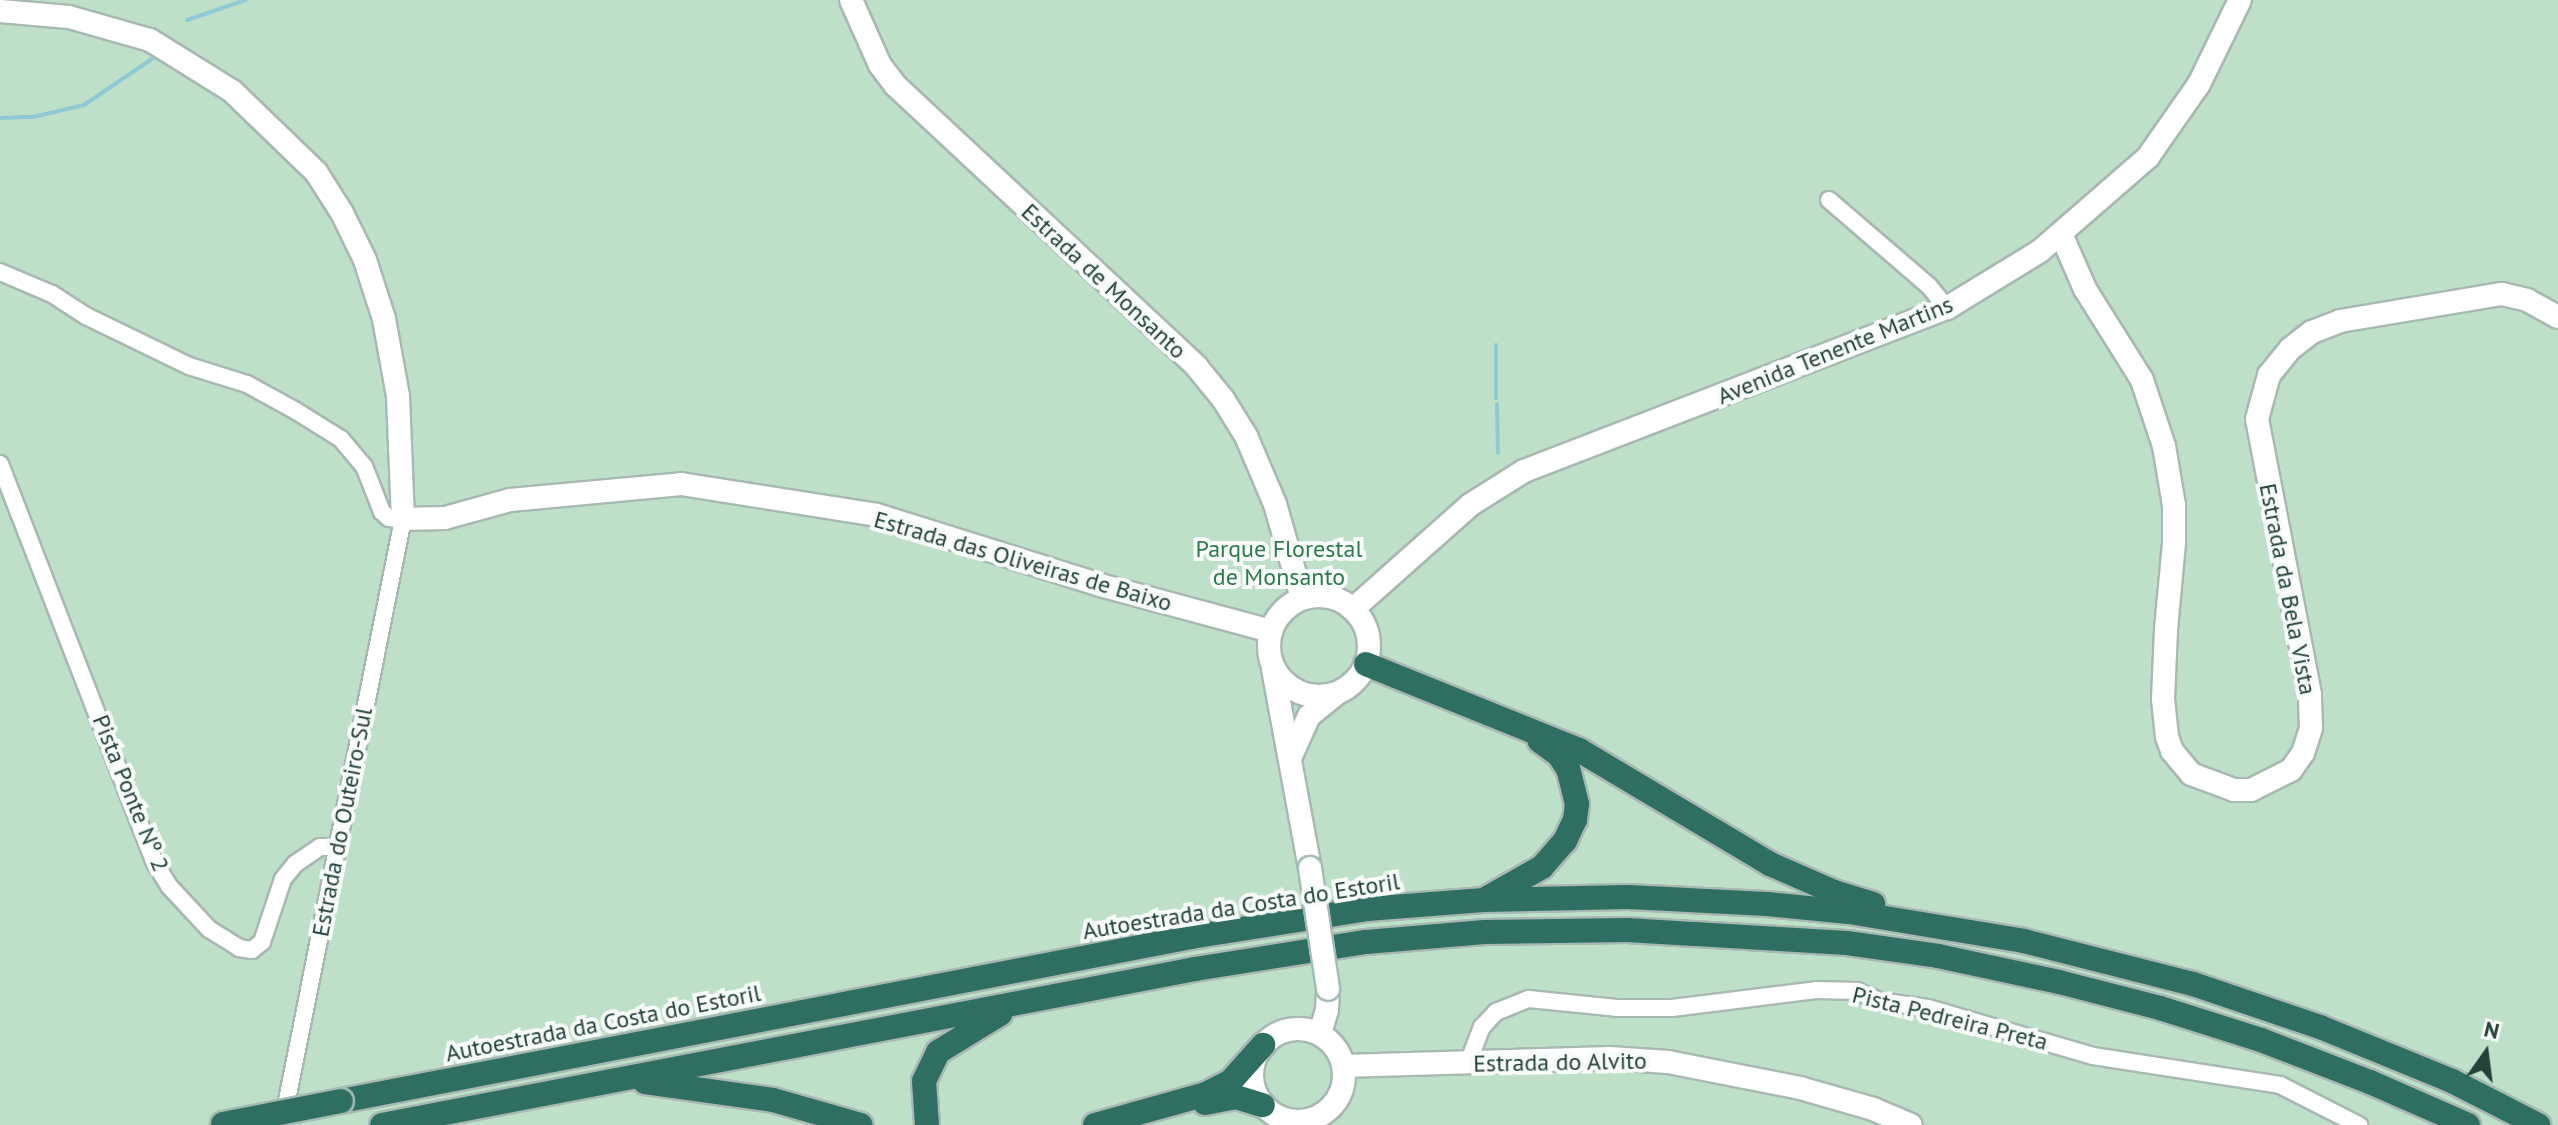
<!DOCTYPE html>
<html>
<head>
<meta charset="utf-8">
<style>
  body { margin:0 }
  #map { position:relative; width:2558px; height:1125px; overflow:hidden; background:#e6efeb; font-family:"PT Sans",sans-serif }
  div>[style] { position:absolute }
  .green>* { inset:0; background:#bfe0c8; transform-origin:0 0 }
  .stream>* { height:4px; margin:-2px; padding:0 2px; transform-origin:2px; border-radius:2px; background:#8ec9d4 }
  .roads { filter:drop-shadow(2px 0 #a8b8b2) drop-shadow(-2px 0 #a8b8b2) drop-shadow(0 2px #a8b8b2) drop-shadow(0 -2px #a8b8b2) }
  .street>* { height:16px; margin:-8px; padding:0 8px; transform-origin:8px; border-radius:8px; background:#fff }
  .secondary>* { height:22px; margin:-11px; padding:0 11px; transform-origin:11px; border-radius:11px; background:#fff }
  .secondary>.ring { margin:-11px; padding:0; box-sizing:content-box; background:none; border:22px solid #fff; border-radius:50% }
  .highway>* { height:24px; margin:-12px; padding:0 12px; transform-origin:12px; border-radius:12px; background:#2f6f62 }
  .bridges { filter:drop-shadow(2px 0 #a4bbb3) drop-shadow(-2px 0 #a4bbb3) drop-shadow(0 2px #a4bbb3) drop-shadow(0 -2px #a4bbb3) }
  .secondary-bridge>* { height:22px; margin:-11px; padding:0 11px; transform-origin:11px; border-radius:11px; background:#fff }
  .highway-bridge>* { height:24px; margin:-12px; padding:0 12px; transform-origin:12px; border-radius:12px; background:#2f6f62 }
  span { translate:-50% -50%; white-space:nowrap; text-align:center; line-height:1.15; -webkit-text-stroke:8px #f7fbf9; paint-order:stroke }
  .street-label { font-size:24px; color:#24423a }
  .park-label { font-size:24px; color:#2d7a4b }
  .north { position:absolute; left:2446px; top:1013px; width:80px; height:80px; -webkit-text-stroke:6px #f7fbf9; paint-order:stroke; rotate:14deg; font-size:22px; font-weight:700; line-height:32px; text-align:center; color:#24423a }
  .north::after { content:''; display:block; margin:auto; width:28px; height:36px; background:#24423a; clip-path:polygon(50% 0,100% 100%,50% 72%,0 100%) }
</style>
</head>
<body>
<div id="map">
  <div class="green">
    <div style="left:0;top:0;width:2558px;height:1125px"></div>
  </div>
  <div class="stream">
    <div style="left:187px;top:20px;width:62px;rotate:-18.7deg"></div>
    <div style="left:0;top:118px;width:33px;rotate:-2deg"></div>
    <div style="left:33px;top:117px;width:52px;rotate:-13.2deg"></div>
    <div style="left:84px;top:105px;width:82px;rotate:-34.1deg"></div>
    <div style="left:1496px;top:345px;width:53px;rotate:90deg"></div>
    <div style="left:1497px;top:404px;width:49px;rotate:88.8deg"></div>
  </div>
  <div class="roads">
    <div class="street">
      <div style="left:1829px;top:200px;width:132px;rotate:40.7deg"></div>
      <div style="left:1929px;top:286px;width:28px;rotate:51deg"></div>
      <div style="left:0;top:272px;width:56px;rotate:22.9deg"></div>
      <div style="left:52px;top:294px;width:40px;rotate:32.9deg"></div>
      <div style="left:86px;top:316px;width:114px;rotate:25.9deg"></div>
      <div style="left:189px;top:366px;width:61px;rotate:17.2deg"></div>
      <div style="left:247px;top:384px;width:56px;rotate:28.9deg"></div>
      <div style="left:296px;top:411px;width:53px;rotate:31.9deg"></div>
      <div style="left:341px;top:439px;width:35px;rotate:50deg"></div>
      <div style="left:364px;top:466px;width:49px;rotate:68.6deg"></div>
      <div style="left:382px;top:512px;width:9px;rotate:41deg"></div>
      <div style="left:389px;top:518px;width:14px;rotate:4deg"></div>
      <div style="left:403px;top:519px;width:618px;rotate:101.29deg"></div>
      <div style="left:0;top:464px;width:426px;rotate:68.8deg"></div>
      <div style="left:154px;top:861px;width:29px;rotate:59deg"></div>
      <div style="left:169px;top:886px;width:59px;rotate:47.1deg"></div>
      <div style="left:209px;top:929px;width:36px;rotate:32deg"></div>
      <div style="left:239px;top:948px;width:13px;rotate:9deg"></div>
      <div style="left:252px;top:950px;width:13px;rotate:-39deg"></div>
      <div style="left:262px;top:942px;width:66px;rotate:-71.6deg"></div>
      <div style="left:283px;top:879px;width:19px;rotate:-51deg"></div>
      <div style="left:295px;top:864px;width:30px;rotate:-34deg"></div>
      <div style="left:320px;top:847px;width:16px"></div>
      <div style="left:1468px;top:1063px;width:39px;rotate:-69deg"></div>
      <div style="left:1482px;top:1027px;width:21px;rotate:-47deg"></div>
      <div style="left:1496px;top:1012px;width:35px;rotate:-22deg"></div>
      <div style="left:1529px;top:999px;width:88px;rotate:5.8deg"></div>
      <div style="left:1617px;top:1008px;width:55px"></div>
      <div style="left:1672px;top:1008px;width:145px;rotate:-7.1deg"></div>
      <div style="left:1816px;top:990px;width:41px;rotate:1.4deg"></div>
      <div style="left:1857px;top:991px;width:24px;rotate:24deg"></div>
      <div style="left:1879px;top:1001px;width:49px;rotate:8.1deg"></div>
      <div style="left:1928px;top:1008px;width:172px;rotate:16.2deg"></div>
      <div style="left:2093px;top:1056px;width:189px;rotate:8.8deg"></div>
      <div style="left:2280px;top:1085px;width:89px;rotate:26.9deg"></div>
    </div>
    <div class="secondary">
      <div style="left:851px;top:0;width:71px;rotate:66deg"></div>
      <div style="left:880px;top:65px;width:25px;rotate:53deg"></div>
      <div style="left:895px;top:85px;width:412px;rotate:43deg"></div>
      <div style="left:1196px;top:366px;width:43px;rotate:50.7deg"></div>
      <div style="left:1223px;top:399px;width:44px;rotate:58.1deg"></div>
      <div style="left:1246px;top:436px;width:74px;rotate:66.9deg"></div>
      <div style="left:1275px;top:504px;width:98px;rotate:74deg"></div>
      <div style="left:0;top:11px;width:69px;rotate:5deg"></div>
      <div style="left:69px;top:17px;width:84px;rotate:15.9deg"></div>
      <div style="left:150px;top:40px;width:97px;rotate:31.9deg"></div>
      <div style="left:232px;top:91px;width:117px;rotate:44deg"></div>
      <div style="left:316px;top:172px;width:49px;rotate:57.6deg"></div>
      <div style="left:342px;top:213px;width:52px;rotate:63.9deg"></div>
      <div style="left:365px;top:260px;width:62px;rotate:72.1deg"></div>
      <div style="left:384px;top:319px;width:78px;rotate:79.7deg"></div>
      <div style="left:398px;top:396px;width:123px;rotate:87.7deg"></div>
      <div style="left:403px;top:519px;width:42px;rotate:-1.4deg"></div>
      <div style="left:445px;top:518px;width:67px;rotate:-15.5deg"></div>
      <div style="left:510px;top:500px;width:172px;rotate:-5.3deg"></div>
      <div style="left:681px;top:484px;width:198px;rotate:9deg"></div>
      <div style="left:877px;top:515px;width:234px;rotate:17.4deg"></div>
      <div style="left:1100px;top:585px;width:176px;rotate:15.1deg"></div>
      <div style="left:2061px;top:234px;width:60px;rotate:66.4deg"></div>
      <div style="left:2085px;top:289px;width:107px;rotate:57.9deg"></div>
      <div style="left:2142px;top:380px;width:70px;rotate:71.6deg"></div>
      <div style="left:2164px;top:446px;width:60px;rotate:80.4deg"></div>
      <div style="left:2174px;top:505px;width:38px;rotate:90deg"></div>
      <div style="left:2174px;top:543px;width:87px;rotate:95.3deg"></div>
      <div style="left:2166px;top:630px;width:69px;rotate:92.5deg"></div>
      <div style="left:2163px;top:699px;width:38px;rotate:84deg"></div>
      <div style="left:2167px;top:737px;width:15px;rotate:70deg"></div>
      <div style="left:2172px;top:751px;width:30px;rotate:50deg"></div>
      <div style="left:2191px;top:774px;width:46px;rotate:20.4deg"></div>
      <div style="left:2234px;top:790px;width:17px"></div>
      <div style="left:2251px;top:790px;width:45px;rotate:-26.6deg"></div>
      <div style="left:2291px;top:770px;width:21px;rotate:-55deg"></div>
      <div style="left:2303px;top:753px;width:26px;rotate:-72deg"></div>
      <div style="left:2311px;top:728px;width:34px;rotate:-92deg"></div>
      <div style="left:2310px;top:694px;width:280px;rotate:-100.9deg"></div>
      <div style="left:2257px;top:419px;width:46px;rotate:-74.7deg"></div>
      <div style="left:2269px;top:375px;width:33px;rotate:-51deg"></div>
      <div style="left:2290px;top:349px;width:28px;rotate:-38deg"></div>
      <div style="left:2312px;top:332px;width:30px;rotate:-21deg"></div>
      <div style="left:2340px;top:321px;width:164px;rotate:-9.5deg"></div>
      <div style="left:2502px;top:294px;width:26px;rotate:13deg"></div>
      <div style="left:2527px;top:300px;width:35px;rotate:29deg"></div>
      <div class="ring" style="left:1269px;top:596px;width:78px;height:78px"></div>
      <div style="left:1353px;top:609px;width:157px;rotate:-41.6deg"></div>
      <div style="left:1470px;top:505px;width:64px;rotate:-32.2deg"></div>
      <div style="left:1524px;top:471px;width:453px;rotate:-21.1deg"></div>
      <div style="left:1947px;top:308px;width:109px;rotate:-31.5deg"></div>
      <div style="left:2040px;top:251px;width:143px;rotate:-41deg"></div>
      <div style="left:2148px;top:157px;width:89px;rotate:-55.1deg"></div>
      <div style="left:2199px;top:84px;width:93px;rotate:-64deg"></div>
      <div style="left:1273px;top:669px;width:202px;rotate:79.5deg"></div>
      <div style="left:1291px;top:756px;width:44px;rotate:-65.8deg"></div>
      <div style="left:1309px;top:716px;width:35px;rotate:-39deg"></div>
      <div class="ring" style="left:1252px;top:1029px;width:70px;height:70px"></div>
      <div style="left:1320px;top:1034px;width:25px;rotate:-74deg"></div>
      <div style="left:1327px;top:1010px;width:21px;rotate:-87deg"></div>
      <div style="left:1343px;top:1066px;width:267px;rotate:-1.7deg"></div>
      <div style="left:1610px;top:1058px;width:58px;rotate:3.9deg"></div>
      <div style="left:1668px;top:1062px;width:135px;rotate:11.1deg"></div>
      <div style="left:1800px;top:1088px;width:76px;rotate:16deg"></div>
      <div style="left:1873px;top:1109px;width:41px;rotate:22.8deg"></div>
    </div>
    <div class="highway">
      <div style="left:1366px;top:664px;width:230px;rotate:22deg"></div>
      <div style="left:1579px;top:750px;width:222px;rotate:30.8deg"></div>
      <div style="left:1770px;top:864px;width:70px;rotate:23.6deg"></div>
      <div style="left:1834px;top:892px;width:41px;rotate:17.1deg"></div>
      <div style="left:1489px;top:897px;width:61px;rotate:-29.5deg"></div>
      <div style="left:1542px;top:867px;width:35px;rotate:-49deg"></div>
      <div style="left:1565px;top:841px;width:23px;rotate:-65deg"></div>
      <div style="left:1575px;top:820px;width:16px;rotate:-83deg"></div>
      <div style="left:1577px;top:804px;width:36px;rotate:-104deg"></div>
      <div style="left:1568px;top:769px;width:17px;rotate:-123deg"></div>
      <div style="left:1559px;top:755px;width:24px;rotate:-144deg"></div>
      <div style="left:645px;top:1082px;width:129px;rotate:8deg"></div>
      <div style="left:773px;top:1100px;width:91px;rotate:15.9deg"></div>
      <div style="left:341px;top:1101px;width:866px;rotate:-10.92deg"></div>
      <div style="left:1191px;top:937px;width:178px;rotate:-9deg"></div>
      <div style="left:1367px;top:909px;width:117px;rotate:-4.4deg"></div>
      <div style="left:1484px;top:900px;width:144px;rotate:-1.2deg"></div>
      <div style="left:1628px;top:897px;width:139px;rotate:2.9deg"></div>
      <div style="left:1767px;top:904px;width:82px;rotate:5.6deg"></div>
      <div style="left:1849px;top:912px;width:177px;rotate:9.4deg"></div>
      <div style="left:2024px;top:941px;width:174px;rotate:14.3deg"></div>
      <div style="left:2193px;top:984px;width:134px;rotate:18.7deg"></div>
      <div style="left:2320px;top:1027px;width:143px;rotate:22.2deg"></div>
      <div style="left:2452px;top:1081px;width:97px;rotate:27.1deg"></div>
      <div style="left:1205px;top:1103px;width:32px;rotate:-11deg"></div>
      <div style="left:1236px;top:1097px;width:28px;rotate:17deg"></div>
      <div style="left:382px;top:1125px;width:828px;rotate:-10.86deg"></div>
      <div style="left:1195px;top:969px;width:173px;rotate:-9deg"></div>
      <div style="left:1366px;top:942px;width:119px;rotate:-4.8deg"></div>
      <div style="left:1485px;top:932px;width:142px;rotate:-0.8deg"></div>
      <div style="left:1627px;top:930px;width:220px;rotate:3.4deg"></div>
      <div style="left:1847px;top:943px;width:92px;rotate:8.1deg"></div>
      <div style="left:1938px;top:956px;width:124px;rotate:12.1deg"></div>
      <div style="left:2059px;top:982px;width:104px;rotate:14.4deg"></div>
      <div style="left:2160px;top:1008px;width:106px;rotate:17.6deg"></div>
      <div style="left:2261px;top:1040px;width:117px;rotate:21.1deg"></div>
      <div style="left:2370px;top:1082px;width:107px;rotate:23.7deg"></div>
      <div style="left:927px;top:1125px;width:44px;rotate:-93.9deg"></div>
      <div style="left:924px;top:1081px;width:32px;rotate:-64deg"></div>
      <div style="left:938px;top:1052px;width:73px;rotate:-31.5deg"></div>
      <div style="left:1095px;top:1125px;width:115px;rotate:-15.6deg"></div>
      <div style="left:1206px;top:1094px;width:27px;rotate:-27deg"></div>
      <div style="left:1230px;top:1082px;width:50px;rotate:-48.3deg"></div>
    </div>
  </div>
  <div class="bridges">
    <div class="secondary-bridge">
      <div style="left:1310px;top:868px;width:122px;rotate:81.5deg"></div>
    </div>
    <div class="highway-bridge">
      <div style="left:223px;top:1124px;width:120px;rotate:-11deg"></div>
    </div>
  </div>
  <div class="street-label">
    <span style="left:1104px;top:281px;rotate:43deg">Estrada de Monsanto</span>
    <span style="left:1835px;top:350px;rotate:-22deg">Avenida Tenente Martins</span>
    <span style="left:1023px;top:561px;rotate:16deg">Estrada das Oliveiras de Baixo</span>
    <span style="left:2288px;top:589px;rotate:79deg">Estrada da Bela Vista</span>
    <span style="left:131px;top:793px;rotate:68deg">Pista Ponte Nº 2</span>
    <span style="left:342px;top:822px;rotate:-79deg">Estrada do Outeiro-Sul</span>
    <span style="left:1241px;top:906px;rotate:-9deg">Autoestrada da Costa do Estoril</span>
    <span style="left:1950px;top:1018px;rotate:14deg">Pista Pedreira Preta</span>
    <span style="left:603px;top:1023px;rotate:-11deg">Autoestrada da Costa do Estoril</span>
    <span style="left:1560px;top:1062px;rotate:-1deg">Estrada do Alvito</span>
  </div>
  <div class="park-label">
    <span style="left:1279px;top:563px">Parque Florestal<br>de Monsanto</span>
  </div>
  <div class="north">N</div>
</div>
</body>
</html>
